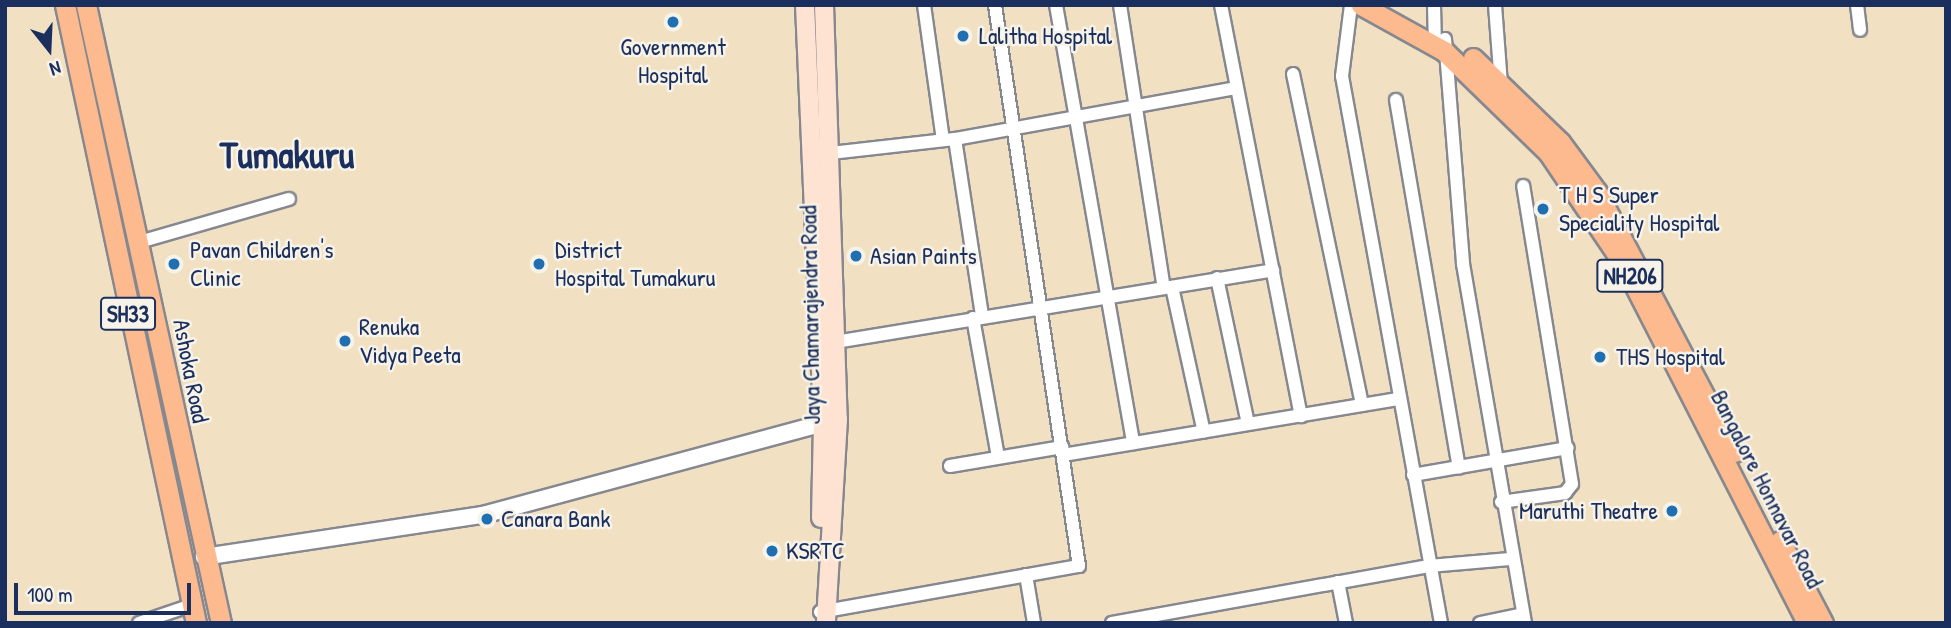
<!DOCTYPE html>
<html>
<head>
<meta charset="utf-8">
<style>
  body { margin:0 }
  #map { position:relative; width:1951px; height:628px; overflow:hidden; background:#f1e0c2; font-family:"Patrick Hand",sans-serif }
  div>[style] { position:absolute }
  .roads { filter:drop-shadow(2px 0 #868890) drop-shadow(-2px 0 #868890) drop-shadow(0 2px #868890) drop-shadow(0 -2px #868890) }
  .minor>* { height:12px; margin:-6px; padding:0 6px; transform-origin:6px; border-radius:6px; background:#fff }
  .tertiary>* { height:16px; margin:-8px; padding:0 8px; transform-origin:8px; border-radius:8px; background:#fff }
  .secondary>* { height:18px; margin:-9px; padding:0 9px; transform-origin:9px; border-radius:9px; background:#fee3d2 }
  .primary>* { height:19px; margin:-9.5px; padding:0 9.5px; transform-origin:9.5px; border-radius:9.5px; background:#fcba8e }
  .dots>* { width:19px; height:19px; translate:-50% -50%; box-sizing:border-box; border:4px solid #f7f3e8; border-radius:50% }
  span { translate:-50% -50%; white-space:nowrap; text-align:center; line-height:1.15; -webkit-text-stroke:5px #f7f3e8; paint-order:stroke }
  .shield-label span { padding:2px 5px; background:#f7f3e8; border:2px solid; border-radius:5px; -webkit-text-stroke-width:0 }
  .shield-label { font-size:23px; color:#1b2f5e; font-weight:700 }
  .poi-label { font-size:24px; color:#1b2f5e }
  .left { translate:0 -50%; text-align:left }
  .right { translate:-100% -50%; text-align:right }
  .street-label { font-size:24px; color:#1b2f5e }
  .town-label { font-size:38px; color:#1b2f5e; font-weight:700 }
  .frame { position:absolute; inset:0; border:7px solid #1b2f5e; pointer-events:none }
  .north { position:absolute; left:14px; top:14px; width:70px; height:70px; -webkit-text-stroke:5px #f7f3e8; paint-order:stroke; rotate:162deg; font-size:19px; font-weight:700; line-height:28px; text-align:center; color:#1b2f5e }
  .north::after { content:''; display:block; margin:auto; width:24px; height:32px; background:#1b2f5e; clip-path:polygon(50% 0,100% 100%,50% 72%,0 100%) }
  .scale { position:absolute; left:14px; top:583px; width:177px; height:32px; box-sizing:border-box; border:4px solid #1b2f5e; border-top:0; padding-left:9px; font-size:21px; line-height:24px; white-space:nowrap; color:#1b2f5e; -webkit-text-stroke:5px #f7f3e8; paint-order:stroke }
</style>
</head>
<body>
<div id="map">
  <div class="roads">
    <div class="minor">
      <div style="left:924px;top:5px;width:136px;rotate:82deg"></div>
      <div style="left:1056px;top:5px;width:445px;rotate:80deg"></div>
      <div style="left:1120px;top:5px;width:286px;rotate:81.2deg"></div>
      <div style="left:1221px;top:5px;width:419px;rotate:79deg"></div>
      <div style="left:1351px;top:5px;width:72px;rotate:97.2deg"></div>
      <div style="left:1342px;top:76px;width:556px;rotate:79.74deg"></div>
      <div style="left:1434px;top:5px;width:42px;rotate:88.6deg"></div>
      <div style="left:1495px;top:5px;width:79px;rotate:85.7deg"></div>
      <div style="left:1857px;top:5px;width:25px;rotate:83deg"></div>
      <div style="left:1445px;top:39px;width:226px;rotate:85.4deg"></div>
      <div style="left:1463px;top:264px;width:364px;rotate:80.2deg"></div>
      <div style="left:1293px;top:74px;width:338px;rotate:78.2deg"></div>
      <div style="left:1396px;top:100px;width:373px;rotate:80.3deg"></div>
      <div style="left:955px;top:139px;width:179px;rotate:81.3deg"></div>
      <div style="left:830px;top:153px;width:126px;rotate:-6.4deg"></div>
      <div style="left:955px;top:139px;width:286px;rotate:-10.3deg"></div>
      <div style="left:139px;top:242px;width:156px;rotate:-16deg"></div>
      <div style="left:1217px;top:278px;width:149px;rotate:78deg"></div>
      <div style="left:1172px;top:287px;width:148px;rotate:77.6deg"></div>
      <div style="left:973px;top:318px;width:141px;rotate:79.8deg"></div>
      <div style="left:835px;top:342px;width:444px;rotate:-9.3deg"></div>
      <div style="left:1063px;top:455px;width:341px;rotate:-9.5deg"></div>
      <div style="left:950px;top:466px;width:114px;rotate:-9.6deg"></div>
      <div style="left:1413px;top:475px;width:157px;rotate:-9.9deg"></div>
      <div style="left:1501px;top:502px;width:65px;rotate:-8deg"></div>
      <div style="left:1565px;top:493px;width:11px;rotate:-52deg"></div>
      <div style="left:1572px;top:484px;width:302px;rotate:-99.3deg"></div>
      <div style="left:1026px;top:575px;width:49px;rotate:80.5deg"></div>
      <div style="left:1338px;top:582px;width:42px;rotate:79deg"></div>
      <div style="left:820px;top:612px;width:263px;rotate:-10.1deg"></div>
      <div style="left:1079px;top:566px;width:567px;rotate:-98.52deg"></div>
      <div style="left:139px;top:623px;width:56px;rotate:-18.8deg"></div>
      <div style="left:1112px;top:623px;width:322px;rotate:-10.2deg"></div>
      <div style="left:1429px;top:566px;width:81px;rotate:-4.9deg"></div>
      <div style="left:1480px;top:623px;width:44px;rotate:-11.8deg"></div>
    </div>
    <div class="tertiary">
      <div style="left:204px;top:557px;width:282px;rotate:-8.6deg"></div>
      <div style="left:483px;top:515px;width:365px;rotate:-15.1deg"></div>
    </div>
    <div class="secondary">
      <div style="left:805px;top:5px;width:418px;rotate:87.5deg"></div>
      <div style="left:823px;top:423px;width:95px;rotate:91.2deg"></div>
      <div style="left:824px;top:5px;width:414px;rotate:88.1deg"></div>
      <div style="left:838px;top:419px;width:204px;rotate:93.4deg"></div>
    </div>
    <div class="primary">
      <div style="left:65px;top:5px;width:632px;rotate:78.03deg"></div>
      <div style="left:86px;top:5px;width:633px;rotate:77.68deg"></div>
      <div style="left:1361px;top:5px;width:95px;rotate:29deg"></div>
      <div style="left:1444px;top:51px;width:145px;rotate:44.2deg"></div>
      <div style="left:1548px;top:152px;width:134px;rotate:56deg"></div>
      <div style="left:1623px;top:263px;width:404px;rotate:62.9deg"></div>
      <div style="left:1473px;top:58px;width:121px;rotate:44deg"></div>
      <div style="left:1560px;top:142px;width:62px;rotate:53.5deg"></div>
      <div style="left:1597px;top:192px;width:294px;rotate:62.2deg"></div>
      <div style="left:1780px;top:541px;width:93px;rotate:62.3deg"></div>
    </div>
  </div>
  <div class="dots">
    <div style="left:673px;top:22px;background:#1f6fb2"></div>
    <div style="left:963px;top:36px;background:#1f6fb2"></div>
    <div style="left:1543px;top:209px;background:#1f6fb2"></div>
    <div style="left:856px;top:256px;background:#1f6fb2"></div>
    <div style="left:174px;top:264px;background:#1f6fb2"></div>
    <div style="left:539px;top:264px;background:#1f6fb2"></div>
    <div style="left:345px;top:341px;background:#1f6fb2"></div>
    <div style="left:1600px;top:357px;background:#1f6fb2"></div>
    <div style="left:1672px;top:511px;background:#1f6fb2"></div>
    <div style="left:487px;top:519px;background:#1f6fb2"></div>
    <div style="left:772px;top:551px;background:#1f6fb2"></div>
  </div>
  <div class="shield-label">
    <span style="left:1630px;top:276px">NH206</span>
    <span style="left:128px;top:314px">SH33</span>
  </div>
  <div class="poi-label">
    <span class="left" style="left:979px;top:36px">Lalitha Hospital</span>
    <span style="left:673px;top:61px">Government<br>Hospital</span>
    <span class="left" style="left:1559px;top:209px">T H S Super<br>Speciality Hospital</span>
    <span class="left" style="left:190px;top:264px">Pavan Children's<br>Clinic</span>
    <span class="left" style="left:555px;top:264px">District<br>Hospital Tumakuru</span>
    <span class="left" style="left:870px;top:256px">Asian Paints</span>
    <span class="left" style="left:359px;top:341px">Renuka<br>Vidya Peeta</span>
    <span class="left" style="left:1616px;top:357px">THS Hospital</span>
    <span class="right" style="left:1658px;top:511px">Maruthi Theatre</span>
    <span class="left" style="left:501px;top:519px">Canara Bank</span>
    <span class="left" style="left:786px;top:551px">KSRTC</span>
  </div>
  <div class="street-label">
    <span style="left:810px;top:315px;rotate:-91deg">Jaya Chamarajendra Road</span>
    <span style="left:191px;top:371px;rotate:79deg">Ashoka Road</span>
    <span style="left:1767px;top:489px;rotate:63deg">Bangalore Honnavar Road</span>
  </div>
  <div class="town-label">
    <span style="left:287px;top:155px">Tumakuru</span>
  </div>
  <div class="frame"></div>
  <div class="north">N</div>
  <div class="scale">100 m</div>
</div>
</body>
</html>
